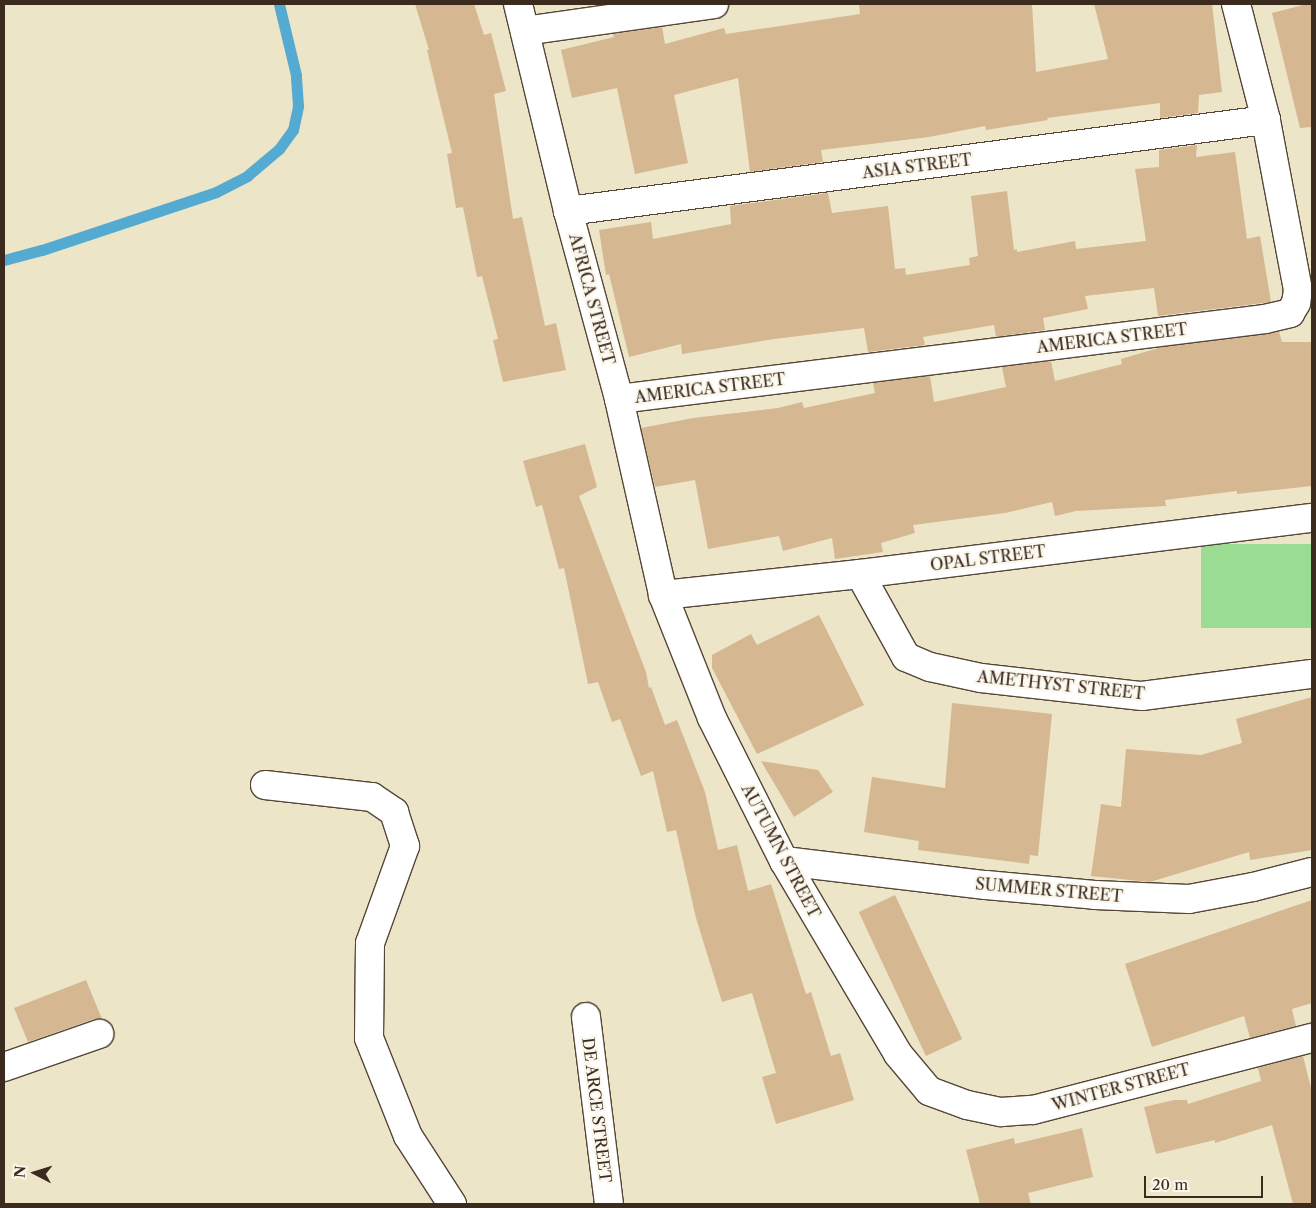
<!DOCTYPE html>
<html>
<head>
<meta charset="utf-8">
<style>
  body { margin:0 }
  #map { position:relative; width:1316px; height:1208px; overflow:hidden; background:#ece5c7; font-family:"Libre Caslon Text",serif }
  div>[style] { position:absolute }
  .green>* { inset:0; background:#9adc92; transform-origin:0 0 }
  .stream>* { height:11px; margin:-5.5px; padding:0 5.5px; transform-origin:5.5px; border-radius:5.5px; background:#55aad1 }
  .building>* { inset:0; background:#d5b792; transform-origin:0 0 }
  .roads { filter:drop-shadow(1px 0 #564637) drop-shadow(-1px 0 #564637) drop-shadow(0 1px #564637) drop-shadow(0 -1px #564637) }
  .minor>* { height:28px; margin:-14px; padding:0 14px; transform-origin:14px; border-radius:14px; background:#fff }
  span { translate:-50% -50%; white-space:nowrap; text-align:center; line-height:1.15; -webkit-text-stroke:4.5px #fbf7ec; paint-order:stroke }
  .street-label { font-size:16px; color:#3b2a1e }
  .frame { position:absolute; inset:0; border:5px solid #3b2a1e; pointer-events:none }
  .north { position:absolute; left:10px; top:1148px; width:50px; height:50px; -webkit-text-stroke:4px #fbf7ec; paint-order:stroke; rotate:275deg; font-size:14px; font-weight:700; line-height:20px; text-align:center; color:#3b2a1e }
  .north::after { content:''; display:block; margin:auto; width:18px; height:22px; background:#3b2a1e; clip-path:polygon(50% 0,100% 100%,50% 72%,0 100%) }
  .scale { position:absolute; left:1144px; top:1176px; width:119px; height:22px; box-sizing:border-box; border:2px solid #3b2a1e; border-top:0; padding-left:6px; font-size:15px; line-height:18px; white-space:nowrap; color:#3b2a1e; -webkit-text-stroke:4px #fbf7ec; paint-order:stroke }
</style>
</head>
<body>
<div id="map">
  <div class="green">
    <div style="left:1312px;top:544px;width:84px;height:111px;rotate:90deg"></div>
  </div>
  <div class="stream">
    <div style="left:4px;top:260px;width:39px;rotate:-15deg"></div>
    <div style="left:42px;top:250px;width:183px;rotate:-18.4deg"></div>
    <div style="left:216px;top:192px;width:35px;rotate:-27deg"></div>
    <div style="left:247px;top:176px;width:42px;rotate:-40.2deg"></div>
    <div style="left:279px;top:149px;width:24px;rotate:-54deg"></div>
    <div style="left:293px;top:130px;width:25px;rotate:-78deg"></div>
    <div style="left:298px;top:106px;width:31px;rotate:-94deg"></div>
    <div style="left:296px;top:75px;width:73px;rotate:-103.5deg"></div>
  </div>
  <div class="building">
    <div style="clip-path:polygon(415px 4px,474px 4px,484px 35px,491px 33px,506px 91px,494px 94px,513px 219px,522px 217px,545px 326px,556px 323px,566px 370px,503px 382px,493px 340px,498px 339px,482px 276px,477px 277px,463px 207px,456px 208px,447px 154px,452px 153px,427px 50px,429px 50px)"></div>
    <div style="clip-path:polygon(859px 4px,1032px 4px,1036px 72px,1108px 59px,1094px 4px,1212px 4px,1222px 92px,1199px 95px,1198px 113px,1160px 118px,1160px 103px,1047px 118px,1048px 120px,986px 130px,985px 126px,929px 137px,821px 150px,823px 162px,750px 172px,738px 78px,674px 95px,688px 163px,635px 174px,617px 88px,572px 98px,561px 50px,614px 37px,613px 34px,662px 27px,665px 44px,724px 28px,726px 34px,860px 14px)"></div>
    <div style="clip-path:polygon(1307px 4px,1312px 4px,1312px 127px,1300px 128px,1272px 13px)"></div>
    <div style="clip-path:polygon(1197px 145px,1196px 157px,1235px 152px,1247px 239px,1260px 236px,1271px 302px,1158px 316px,1154px 288px,1085px 296px,1088px 309px,1043px 318px,1045px 330px,996px 337px,994px 325px,923px 337px,925px 345px,868px 352px,864px 328px,774px 339px,682px 354px,681px 344px,629px 357px,609px 274px,606px 275px,599px 230px,651px 222px,653px 239px,731px 224px,730px 206px,828px 193px,832px 213px,888px 206px,895px 269px,905px 268px,906px 275px,970px 265px,969px 258px,978px 256px,971px 196px,1007px 191px,1014px 250px,1017px 249px,1017px 252px,1075px 241px,1076px 249px,1146px 241px,1135px 169px,1159px 167px,1159px 150px)"></div>
    <div style="clip-path:polygon(1279px 332px,1282px 342px,1312px 342px,1312px 486px,1237px 494px,1237px 491px,1165px 500px,1166px 506px,1076px 511px,1055px 516px,1052px 502px,1005px 513px,913px 525px,915px 533px,881px 543px,883px 552px,835px 559px,832px 538px,783px 551px,779px 536px,708px 549px,695px 480px,655px 487px,641px 428px,693px 418px,778px 408px,802px 402px,804px 408px,875px 393px,873px 383px,930px 376px,934px 402px,1006px 387px,1002px 367px,1051px 361px,1055px 381px,1122px 364px,1121px 359px,1162px 347px)"></div>
    <div style="clip-path:polygon(585px 444px,597px 487px,579px 496px,646px 672px,649px 688px,651px 687px,665px 725px,677px 720px,705px 792px,718px 850px,737px 845px,748px 891px,771px 884px,806px 994px,811px 992px,831px 1056px,840px 1053px,854px 1100px,776px 1124px,762px 1077px,776px 1073px,752px 993px,722px 1002px,696px 918px,676px 830px,667px 832px,653px 771px,641px 776px,620px 719px,612px 722px,598px 682px,588px 684px,564px 568px,559px 569px,542px 505px,536px 507px,523px 461px)"></div>
    <div style="clip-path:polygon(819px 615px,864px 705px,757px 754px,712px 668px,712px 655px,751px 634px,757px 645px)"></div>
    <div style="clip-path:polygon(1312px 697px,1312px 850px,1250px 860px,1249px 852px,1150px 882px,1091px 876px,1101px 804px,1121px 807px,1126px 749px,1201px 755px,1242px 743px,1236px 719px)"></div>
    <div style="clip-path:polygon(952px 703px,1052px 714px,1038px 856px,1030px 855px,1029px 864px,918px 850px,919px 841px,864px 832px,872px 777px,945px 788px)"></div>
    <div style="clip-path:polygon(761px 761px,818px 770px,833px 792px,794px 817px)"></div>
    <div style="left:895px;top:895px;width:159px;height:40px;rotate:65deg"></div>
    <div style="clip-path:polygon(1312px 900px,1312px 1003px,1292px 1009px,1296px 1026px,1250px 1038px,1244px 1016px,1152px 1047px,1125px 964px)"></div>
    <div style="clip-path:polygon(86px 980px,102px 1019px,94px 1019px,28px 1042px,14px 1008px)"></div>
    <div style="clip-path:polygon(1303px 1056px,1312px 1092px,1312px 1204px,1293px 1204px,1272px 1125px,1215px 1143px,1215px 1140px,1156px 1154px,1144px 1107px,1174px 1100px,1187px 1100px,1188px 1104px,1261px 1081px,1258px 1068px)"></div>
    <div style="clip-path:polygon(1082px 1128px,1093px 1177px,1028px 1193px,1031px 1204px,980px 1204px,966px 1150px,1014px 1138px,1015px 1144px)"></div>
  </div>
  <div class="roads">
    <div class="minor">
      <div style="left:518px;top:4px;width:213px;rotate:76.4deg"></div>
      <div style="left:568px;top:211px;width:195px;rotate:74.8deg"></div>
      <div style="left:619px;top:399px;width:201px;rotate:77.3deg"></div>
      <div style="left:663px;top:595px;width:132px;rotate:68.3deg"></div>
      <div style="left:712px;top:718px;width:160px;rotate:63.3deg"></div>
      <div style="left:784px;top:861px;width:224px;rotate:59.4deg"></div>
      <div style="left:898px;top:1054px;width:48px;rotate:50deg"></div>
      <div style="left:929px;top:1091px;width:40px;rotate:20.2deg"></div>
      <div style="left:967px;top:1105px;width:35px;rotate:12deg"></div>
      <div style="left:1001px;top:1112px;width:32px;rotate:-4deg"></div>
      <div style="left:1033px;top:1110px;width:288px;rotate:-14.5deg"></div>
      <div style="left:525px;top:31px;width:191px;rotate:-8.1deg"></div>
      <div style="left:568px;top:211px;width:704px;rotate:-7.43deg"></div>
      <div style="left:619px;top:399px;width:651px;rotate:-7.06deg"></div>
      <div style="left:1265px;top:319px;width:26px;rotate:-13deg"></div>
      <div style="left:1290px;top:313px;width:12px;rotate:-59deg"></div>
      <div style="left:1296px;top:303px;width:13px;rotate:-81deg"></div>
      <div style="left:1298px;top:290px;width:173px;rotate:-100.7deg"></div>
      <div style="left:1266px;top:120px;width:120px;rotate:-104.5deg"></div>
      <div style="left:860px;top:574px;width:95px;rotate:61deg"></div>
      <div style="left:906px;top:657px;width:26px;rotate:23deg"></div>
      <div style="left:930px;top:667px;width:52px;rotate:12.2deg"></div>
      <div style="left:981px;top:678px;width:162px;rotate:6.4deg"></div>
      <div style="left:1142px;top:696px;width:171px;rotate:-7.4deg"></div>
      <div style="left:663px;top:595px;width:198px;rotate:-6.1deg"></div>
      <div style="left:860px;top:574px;width:455px;rotate:-7.1deg"></div>
      <div style="left:265px;top:785px;width:108px;rotate:6.4deg"></div>
      <div style="left:372px;top:797px;width:27px;rotate:34deg"></div>
      <div style="left:394px;top:812px;width:36px;rotate:72deg"></div>
      <div style="left:405px;top:846px;width:103px;rotate:109.8deg"></div>
      <div style="left:370px;top:943px;width:95px;rotate:90.6deg"></div>
      <div style="left:369px;top:1038px;width:105px;rotate:68.3deg"></div>
      <div style="left:408px;top:1136px;width:81px;rotate:57.1deg"></div>
      <div style="left:784px;top:861px;width:203px;rotate:6.8deg"></div>
      <div style="left:986px;top:885px;width:109px;rotate:5.2deg"></div>
      <div style="left:1095px;top:895px;width:94px;rotate:2.4deg"></div>
      <div style="left:1189px;top:899px;width:65px;rotate:-10.6deg"></div>
      <div style="left:1253px;top:887px;width:61px;rotate:-14.3deg"></div>
      <div style="left:586px;top:1017px;width:188px;rotate:83deg"></div>
      <div style="left:4px;top:1067px;width:101px;rotate:-19.2deg"></div>
    </div>
  </div>
  <div class="street-label">
    <span style="left:917px;top:166px;rotate:-7deg">ASIA STREET</span>
    <span style="left:592px;top:299px;rotate:75deg">AFRICA STREET</span>
    <span style="left:1112px;top:338px;rotate:-7deg">AMERICA STREET</span>
    <span style="left:710px;top:388px;rotate:-7deg">AMERICA STREET</span>
    <span style="left:988px;top:558px;rotate:-7deg">OPAL STREET</span>
    <span style="left:1061px;top:685px;rotate:6deg">AMETHYST STREET</span>
    <span style="left:781px;top:851px;rotate:62deg">AUTUMN STREET</span>
    <span style="left:1049px;top:890px;rotate:5deg">SUMMER STREET</span>
    <span style="left:1121px;top:1087px;rotate:-15deg">WINTER STREET</span>
    <span style="left:597px;top:1110px;rotate:83deg">DE ARCE STREET</span>
  </div>
  <div class="frame"></div>
  <div class="north">N</div>
  <div class="scale">20 m</div>
</div>
</body>
</html>
